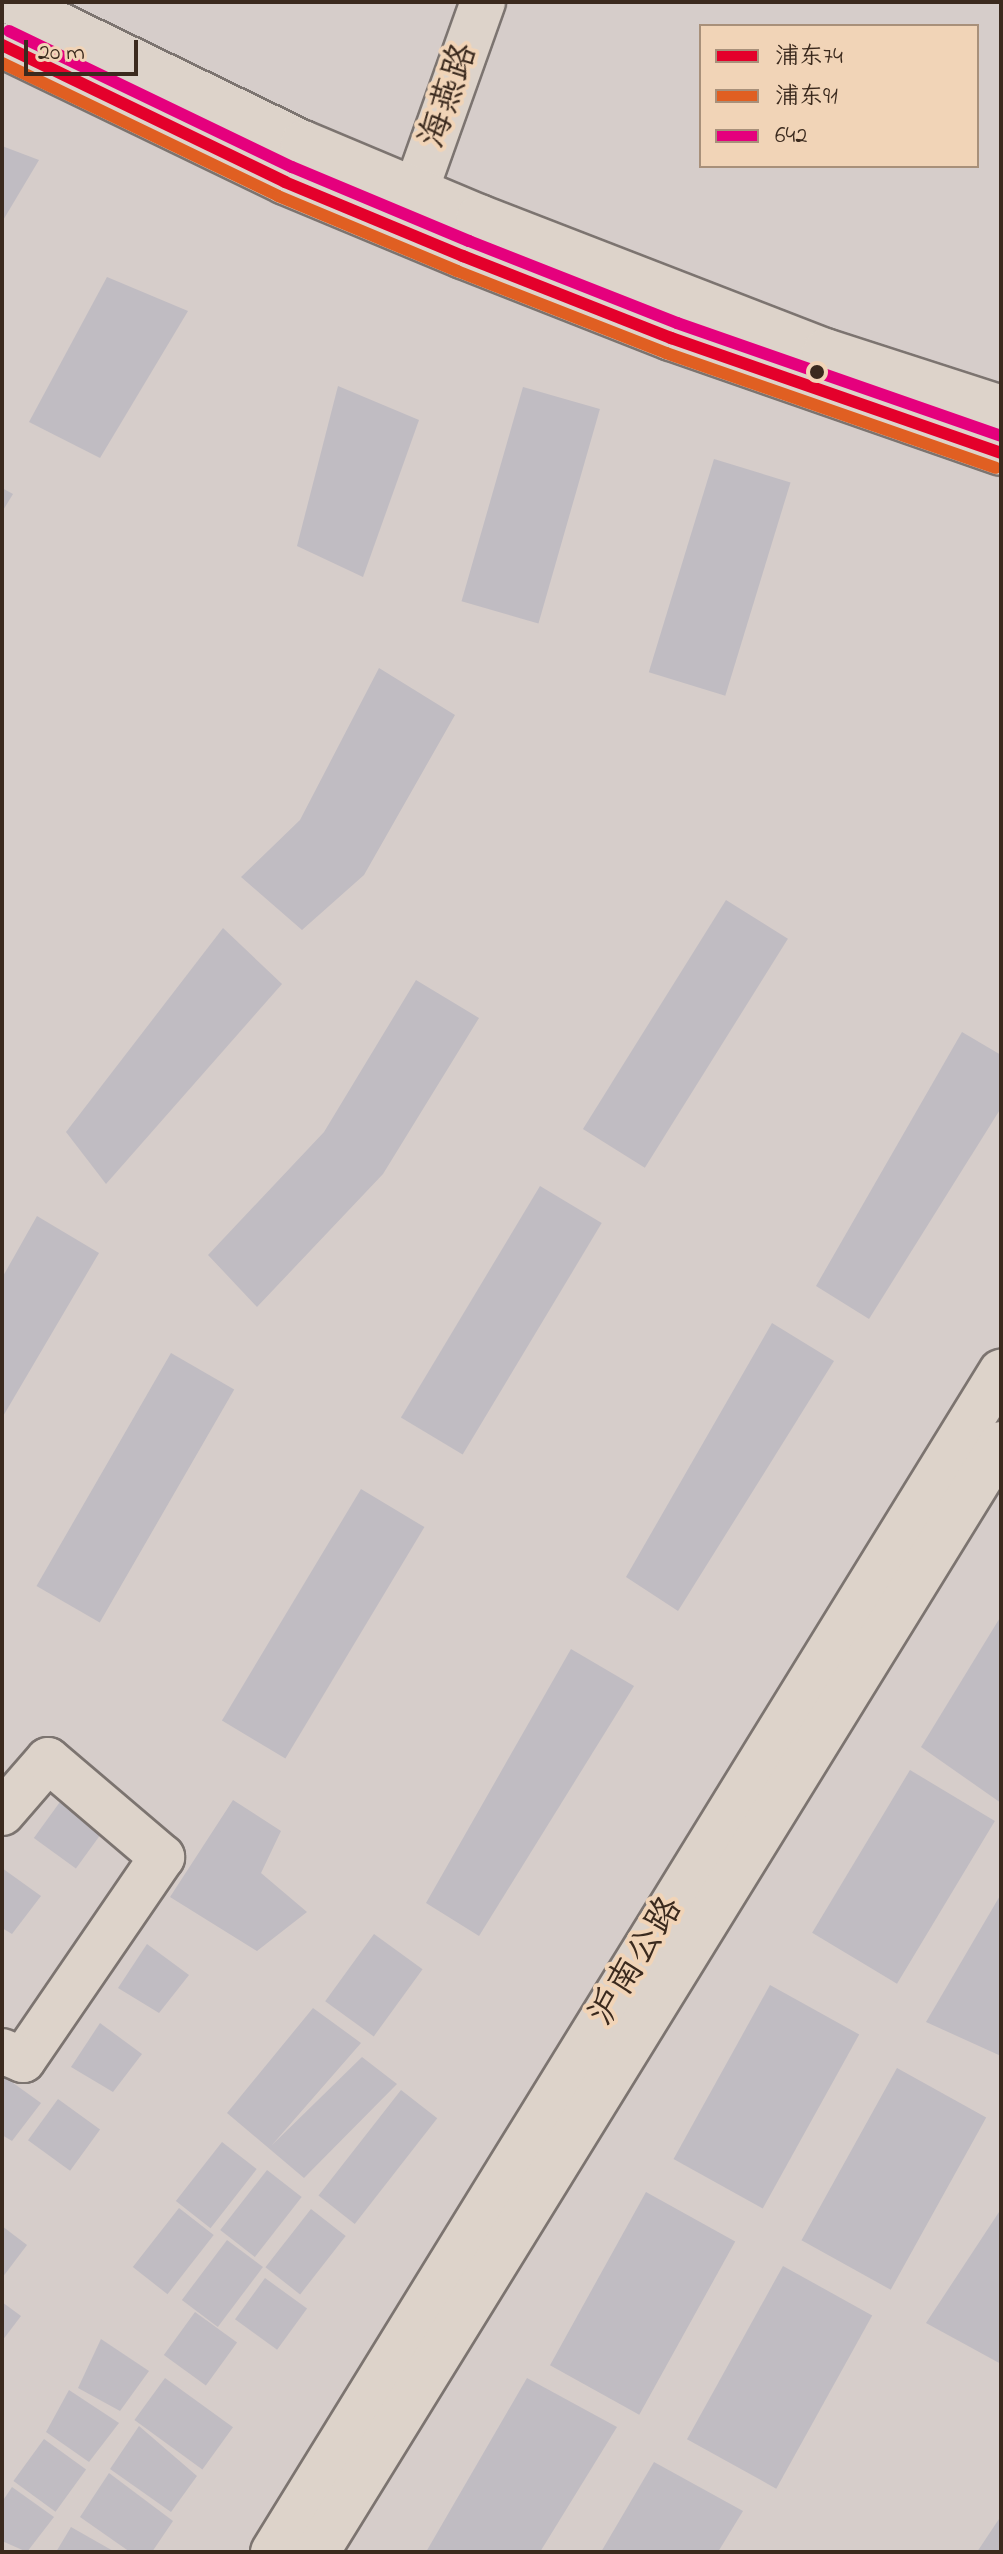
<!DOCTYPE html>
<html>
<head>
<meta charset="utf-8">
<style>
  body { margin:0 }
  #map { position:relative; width:1003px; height:2554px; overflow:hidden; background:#d6cdca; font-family:"Indie Flower","LXGW WenKai TC",sans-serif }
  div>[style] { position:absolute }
  .building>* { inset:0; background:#c0bcc2; transform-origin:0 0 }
  .roads { filter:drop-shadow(2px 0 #7c7470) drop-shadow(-2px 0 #7c7470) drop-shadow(0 2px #7c7470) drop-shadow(0 -2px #7c7470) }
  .minor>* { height:44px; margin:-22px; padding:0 22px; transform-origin:22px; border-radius:22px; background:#ddd3ca }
  .major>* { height:44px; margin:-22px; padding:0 22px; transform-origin:22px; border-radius:22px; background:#ddd3ca }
  .bus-1>* { height:12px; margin:-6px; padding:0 6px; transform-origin:6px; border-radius:6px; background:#e4002b }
  .bus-2>* { height:12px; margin:-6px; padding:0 6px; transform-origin:6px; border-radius:6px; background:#e05f22 }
  .bus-3>* { height:12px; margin:-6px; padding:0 6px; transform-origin:6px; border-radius:6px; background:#e5007d }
  .dots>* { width:22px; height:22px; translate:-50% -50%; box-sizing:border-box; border:4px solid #f1d4b7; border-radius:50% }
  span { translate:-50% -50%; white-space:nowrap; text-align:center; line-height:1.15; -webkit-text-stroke:8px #f1d4b7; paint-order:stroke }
  .street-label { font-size:36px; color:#3b2a1e }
  .frame { position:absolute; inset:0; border:4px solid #3b2a1e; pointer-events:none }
  .legend { position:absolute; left:699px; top:24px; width:280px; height:144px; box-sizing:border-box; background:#f1d4b7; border:2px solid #a8907a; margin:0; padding:10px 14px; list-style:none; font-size:24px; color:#3b2a1e }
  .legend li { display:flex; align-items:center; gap:16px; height:40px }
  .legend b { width:40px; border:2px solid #a8907a }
  .scale { position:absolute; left:24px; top:40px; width:114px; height:36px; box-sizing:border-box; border:4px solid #3b2a1e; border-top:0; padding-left:10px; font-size:24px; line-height:28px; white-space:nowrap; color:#3b2a1e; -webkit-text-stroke:6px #f1d4b7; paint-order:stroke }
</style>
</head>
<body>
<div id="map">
  <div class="building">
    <div style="clip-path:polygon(2px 146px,39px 160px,2px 222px)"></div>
    <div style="clip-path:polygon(107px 277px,188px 311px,100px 458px,29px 422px)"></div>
    <div style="clip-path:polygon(338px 386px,419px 420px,363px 577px,297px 546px)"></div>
    <div style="left:523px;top:387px;width:80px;height:223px;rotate:16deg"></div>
    <div style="left:714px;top:459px;width:80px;height:223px;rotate:17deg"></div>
    <div style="clip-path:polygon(2px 488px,13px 494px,2px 512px)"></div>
    <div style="clip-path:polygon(379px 668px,455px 715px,364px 875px,302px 930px,241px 877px,300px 820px)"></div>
    <div style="left:726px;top:900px;width:73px;height:270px;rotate:32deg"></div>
    <div style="clip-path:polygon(223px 928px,282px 984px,106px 1184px,66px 1132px)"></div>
    <div style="clip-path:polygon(416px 980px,479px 1018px,383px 1174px,257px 1307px,208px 1255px,324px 1132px)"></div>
    <div style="clip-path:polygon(962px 1032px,1001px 1055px,1001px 1108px,869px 1319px,816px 1286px)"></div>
    <div style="left:540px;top:1186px;width:72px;height:270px;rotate:31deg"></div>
    <div style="clip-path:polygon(37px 1216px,99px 1253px,2px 1418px,2px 1278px)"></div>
    <div style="clip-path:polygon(772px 1323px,834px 1361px,678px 1611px,626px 1577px)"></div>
    <div style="left:171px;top:1353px;width:73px;height:269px;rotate:30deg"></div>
    <div style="left:361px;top:1489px;width:74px;height:270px;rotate:31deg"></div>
    <div style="clip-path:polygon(1001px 1616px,1001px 1803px,921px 1747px)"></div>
    <div style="clip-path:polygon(571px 1649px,634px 1686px,479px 1936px,426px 1903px)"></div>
    <div style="left:910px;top:1770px;width:99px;height:190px;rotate:31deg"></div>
    <div style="left:65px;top:1795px;width:52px;height:53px;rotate:36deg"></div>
    <div style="clip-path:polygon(233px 1800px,281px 1831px,261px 1873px,307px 1912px,257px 1951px,170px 1897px)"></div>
    <div style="clip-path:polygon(2px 1868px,41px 1896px,12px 1934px,2px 1928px)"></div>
    <div style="clip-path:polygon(1001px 1894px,1001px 2056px,926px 2022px)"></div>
    <div style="left:374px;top:1934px;width:60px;height:83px;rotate:36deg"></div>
    <div style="clip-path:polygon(147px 1944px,189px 1975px,159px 2013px,118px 1988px)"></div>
    <div style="left:770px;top:1985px;width:102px;height:199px;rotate:29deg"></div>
    <div style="clip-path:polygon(313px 2008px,361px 2043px,272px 2145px,362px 2057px,397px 2084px,304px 2178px,227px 2113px)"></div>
    <div style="clip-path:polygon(100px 2023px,142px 2054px,113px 2092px,71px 2067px)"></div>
    <div style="left:897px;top:2068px;width:102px;height:197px;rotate:29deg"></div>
    <div style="clip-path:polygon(2px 2075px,41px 2103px,12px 2141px,2px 2135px)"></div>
    <div style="left:401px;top:2090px;width:46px;height:134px;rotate:38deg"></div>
    <div style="left:58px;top:2099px;width:52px;height:51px;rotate:36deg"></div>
    <div style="left:222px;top:2142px;width:44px;height:75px;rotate:38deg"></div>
    <div style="left:267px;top:2170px;width:44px;height:76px;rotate:38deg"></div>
    <div style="left:646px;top:2192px;width:102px;height:198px;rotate:29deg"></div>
    <div style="left:179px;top:2208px;width:44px;height:75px;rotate:38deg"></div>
    <div style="left:311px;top:2209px;width:44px;height:74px;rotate:38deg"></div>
    <div style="clip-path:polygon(1001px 2209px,1001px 2364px,926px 2323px)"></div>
    <div style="clip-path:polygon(2px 2226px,27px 2245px,2px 2278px)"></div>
    <div style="left:227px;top:2240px;width:45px;height:75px;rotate:37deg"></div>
    <div style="left:783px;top:2266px;width:102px;height:198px;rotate:29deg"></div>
    <div style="left:265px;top:2278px;width:52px;height:51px;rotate:36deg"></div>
    <div style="clip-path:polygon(2px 2302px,21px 2316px,2px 2341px)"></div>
    <div style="left:195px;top:2312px;width:52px;height:53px;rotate:36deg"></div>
    <div style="clip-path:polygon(101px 2339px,149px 2371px,120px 2411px,78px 2388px)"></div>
    <div style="left:165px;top:2378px;width:84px;height:52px;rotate:36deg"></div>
    <div style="clip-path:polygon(527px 2378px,617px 2427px,540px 2552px,426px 2552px)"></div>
    <div style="clip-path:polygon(69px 2390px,119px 2423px,89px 2462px,46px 2432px)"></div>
    <div style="clip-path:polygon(139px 2426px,197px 2476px,171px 2512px,110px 2469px)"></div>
    <div style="left:44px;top:2439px;width:52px;height:52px;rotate:36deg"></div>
    <div style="clip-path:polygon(654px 2462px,743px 2511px,718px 2552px,601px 2552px)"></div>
    <div style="clip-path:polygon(109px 2473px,173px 2521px,152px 2552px,130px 2552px,80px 2517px)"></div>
    <div style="clip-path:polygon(12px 2487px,54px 2517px,27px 2552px,2px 2541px,2px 2502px)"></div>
    <div style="clip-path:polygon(1001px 2516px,1001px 2552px,977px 2552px)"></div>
    <div style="clip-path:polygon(71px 2527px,115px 2552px,56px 2552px)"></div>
  </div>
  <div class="roads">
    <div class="minor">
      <div style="left:416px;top:190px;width:200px;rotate:-70.4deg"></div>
      <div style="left:2px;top:1813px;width:70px;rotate:-49deg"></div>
      <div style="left:48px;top:1760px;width:150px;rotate:40.4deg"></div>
      <div style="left:162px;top:1857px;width:246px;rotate:124.4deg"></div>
      <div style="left:23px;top:2060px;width:23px;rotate:-157deg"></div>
    </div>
    <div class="major">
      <div style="left:12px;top:2px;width:323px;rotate:25.9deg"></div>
      <div style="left:303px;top:143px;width:191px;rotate:22.8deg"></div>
      <div style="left:479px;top:217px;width:371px;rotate:21.2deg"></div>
      <div style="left:825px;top:351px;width:185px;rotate:17.9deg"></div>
      <div style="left:2px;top:45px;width:314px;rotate:25.8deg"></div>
      <div style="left:285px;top:182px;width:193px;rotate:22.6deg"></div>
      <div style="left:463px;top:256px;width:224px;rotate:21.5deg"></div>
      <div style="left:671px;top:338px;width:349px;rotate:19.2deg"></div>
      <div style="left:273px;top:2552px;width:1387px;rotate:-58.33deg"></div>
      <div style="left:317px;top:2552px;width:1302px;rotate:-58.31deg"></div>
    </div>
  </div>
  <div class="bus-1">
    <div style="left:2px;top:45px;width:314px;rotate:25.8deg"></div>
    <div style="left:285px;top:182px;width:193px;rotate:22.6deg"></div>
    <div style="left:463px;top:256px;width:224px;rotate:21.5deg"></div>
    <div style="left:671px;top:338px;width:349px;rotate:19.2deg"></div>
  </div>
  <div class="bus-2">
    <div style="left:2px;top:63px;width:306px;rotate:25.7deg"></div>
    <div style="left:278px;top:196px;width:194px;rotate:22.7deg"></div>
    <div style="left:457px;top:271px;width:225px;rotate:21.4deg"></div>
    <div style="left:666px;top:353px;width:349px;rotate:19.2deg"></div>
  </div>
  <div class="bus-3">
    <div style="left:9px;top:31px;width:314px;rotate:25.7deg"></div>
    <div style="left:292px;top:167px;width:192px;rotate:22.7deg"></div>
    <div style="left:469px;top:241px;width:224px;rotate:21.5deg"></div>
    <div style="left:677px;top:323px;width:343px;rotate:19.2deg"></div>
  </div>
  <div class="dots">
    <div style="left:817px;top:372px;background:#3b2a1e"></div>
  </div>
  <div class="street-label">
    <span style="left:450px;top:96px;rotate:-71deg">海燕路</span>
    <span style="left:637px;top:1962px;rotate:-58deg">沪南公路</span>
  </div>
  <div class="frame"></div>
  <ul class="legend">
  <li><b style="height:10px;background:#e4002b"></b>浦东74</li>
  <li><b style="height:10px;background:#e05f22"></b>浦东91</li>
  <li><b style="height:10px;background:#e5007d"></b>642</li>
  </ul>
  <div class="scale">20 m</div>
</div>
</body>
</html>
